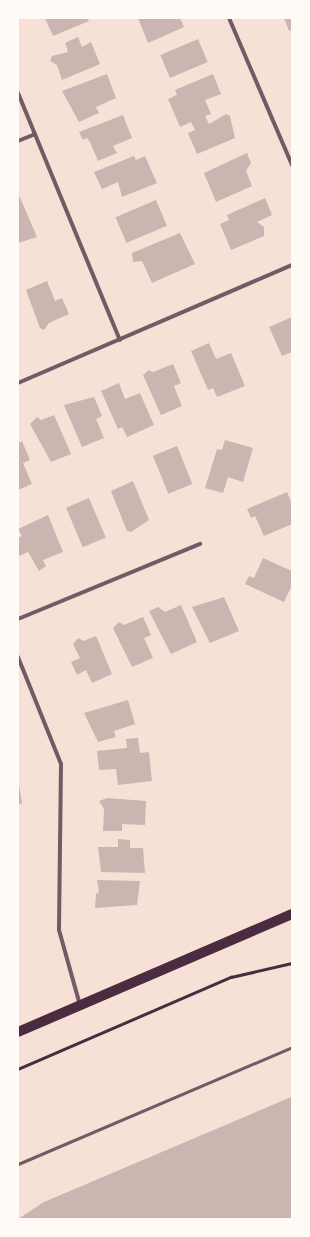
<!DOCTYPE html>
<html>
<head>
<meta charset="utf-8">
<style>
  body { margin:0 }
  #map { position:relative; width:310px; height:1237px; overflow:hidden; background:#f7e1d7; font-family:"Archivo Narrow",sans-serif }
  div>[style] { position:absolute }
  .building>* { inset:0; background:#ccb4b1; transform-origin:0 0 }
  .path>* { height:2.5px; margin:-1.25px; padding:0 1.25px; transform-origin:1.25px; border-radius:1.25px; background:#4a2c40 }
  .service>* { height:3px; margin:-1.5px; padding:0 1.5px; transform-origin:1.5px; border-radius:1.5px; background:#755966 }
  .minor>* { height:4px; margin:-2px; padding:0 2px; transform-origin:2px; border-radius:2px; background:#755966 }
  .primary>* { height:10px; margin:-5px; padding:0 5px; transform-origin:5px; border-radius:5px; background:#4a2c40 }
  span { translate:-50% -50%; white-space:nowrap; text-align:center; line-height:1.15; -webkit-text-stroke:4px #fffaf5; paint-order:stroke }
  .frame { position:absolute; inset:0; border:19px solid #fffaf5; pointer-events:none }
</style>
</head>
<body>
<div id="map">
  <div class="building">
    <div style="clip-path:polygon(45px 18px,87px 18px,89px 21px,53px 36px)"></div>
    <div style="clip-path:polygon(138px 18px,180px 18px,184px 27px,148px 43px)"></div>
    <div style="clip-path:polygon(284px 18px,292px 18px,292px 30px,289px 31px)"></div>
    <div style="clip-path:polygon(78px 37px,82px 47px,91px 42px,100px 64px,62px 80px,57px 65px,50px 61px,52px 56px,68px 52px,65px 43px)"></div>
    <div style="left:198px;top:39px;width:25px;height:41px;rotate:67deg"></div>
    <div style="clip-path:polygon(107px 74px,116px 98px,96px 107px,99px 113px,79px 122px,62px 91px)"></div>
    <div style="clip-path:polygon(213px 74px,221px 94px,205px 100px,211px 114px,205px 116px,209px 124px,226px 114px,230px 116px,235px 138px,197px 154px,188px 133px,195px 130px,191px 122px,180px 127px,168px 99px,177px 95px,175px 90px)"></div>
    <div style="clip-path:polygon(123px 115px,132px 138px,113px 146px,117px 153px,98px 161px,90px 142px,87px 138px,83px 140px,79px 132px)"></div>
    <div style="clip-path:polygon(247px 153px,251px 163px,246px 171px,252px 186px,216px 202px,204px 173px)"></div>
    <div style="clip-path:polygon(134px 156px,136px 160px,145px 156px,157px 183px,122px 197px,118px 182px,102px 189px,94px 172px)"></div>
    <div style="clip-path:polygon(18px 193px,37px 237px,18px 243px)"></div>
    <div style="clip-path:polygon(265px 198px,272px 215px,257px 222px,264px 227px,264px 236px,231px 250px,220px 224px,229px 220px,227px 215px)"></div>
    <div style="left:156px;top:200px;width:28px;height:44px;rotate:67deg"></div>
    <div style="clip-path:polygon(180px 233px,195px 264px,152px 283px,142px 261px,133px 262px,132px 253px)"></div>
    <div style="clip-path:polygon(47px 281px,55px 301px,62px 298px,69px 314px,49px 323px,44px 330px,40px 328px,26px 290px)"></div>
    <div style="clip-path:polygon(292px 317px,292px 352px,282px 356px,269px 327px)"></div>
    <div style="clip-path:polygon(209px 343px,216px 359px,231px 353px,245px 386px,217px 397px,213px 388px,208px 390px,191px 351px)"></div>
    <div style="clip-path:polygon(173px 364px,181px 383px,174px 386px,182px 406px,161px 415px,143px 375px,149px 370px,153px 372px)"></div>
    <div style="clip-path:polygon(119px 383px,125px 399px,140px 393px,154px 425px,127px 437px,122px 427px,118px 429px,101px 391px)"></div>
    <div style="clip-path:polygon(94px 397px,102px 416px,96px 419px,104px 438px,82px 447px,64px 405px)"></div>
    <div style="clip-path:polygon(54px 415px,71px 454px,51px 462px,30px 424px,37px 417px,41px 420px)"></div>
    <div style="clip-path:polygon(225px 440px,253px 448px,243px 482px,228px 477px,223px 493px,205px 488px,217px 449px,222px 450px)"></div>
    <div style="clip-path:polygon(22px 441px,30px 460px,23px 463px,32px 484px,18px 490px,18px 443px)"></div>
    <div style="left:177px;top:446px;width:41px;height:26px;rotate:68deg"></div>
    <div style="clip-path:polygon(133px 481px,149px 520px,131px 532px,127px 531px,111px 491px)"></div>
    <div style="clip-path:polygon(287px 492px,292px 504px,292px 524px,264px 536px,255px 516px,251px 518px,247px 509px)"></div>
    <div style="left:89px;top:498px;width:43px;height:25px;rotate:67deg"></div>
    <div style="clip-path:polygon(48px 515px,63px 552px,43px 560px,46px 566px,39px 571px,28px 552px,19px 556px,18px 538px,22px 536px,18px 529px)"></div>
    <div style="clip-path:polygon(263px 558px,292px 571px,292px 585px,284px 602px,245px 584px,249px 576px,254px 578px)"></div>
    <div style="clip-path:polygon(224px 597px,239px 631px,210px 643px,192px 607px)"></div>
    <div style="clip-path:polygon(181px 605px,197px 642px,171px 654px,149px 611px,158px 607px,165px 612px)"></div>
    <div style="clip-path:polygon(143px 617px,151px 635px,144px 638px,153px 658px,132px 667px,113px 628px,119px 622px,124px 625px)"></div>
    <div style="clip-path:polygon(96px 636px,112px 674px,92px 683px,86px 670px,77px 675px,71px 662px,80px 658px,73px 644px,78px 638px,83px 641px)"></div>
    <div style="clip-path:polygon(128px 700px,135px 724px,114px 731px,116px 737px,98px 742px,84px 713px)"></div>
    <div style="clip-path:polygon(138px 738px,140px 753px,149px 752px,152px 781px,118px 785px,116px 769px,99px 770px,97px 751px,127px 748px,126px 739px)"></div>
    <div style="clip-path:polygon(18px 779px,22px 803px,18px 805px)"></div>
    <div style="clip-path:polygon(107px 798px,146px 801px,145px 825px,122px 824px,122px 831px,103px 831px,104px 809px,99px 801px)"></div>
    <div style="clip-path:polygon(118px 839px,130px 840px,130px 848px,143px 848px,145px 873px,101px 872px,98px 847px,118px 847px)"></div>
    <div style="clip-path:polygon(97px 880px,140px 881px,137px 905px,95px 908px,96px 894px,99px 892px)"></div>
    <div style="clip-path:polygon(291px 1097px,292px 1219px,18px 1219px,44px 1202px)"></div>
  </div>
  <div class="path">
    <div style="left:18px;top:1069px;width:232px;rotate:-23.4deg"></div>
    <div style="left:231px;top:977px;width:63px;rotate:-12.9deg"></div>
  </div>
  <div class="service">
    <div style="left:18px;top:1164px;width:298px;rotate:-23.1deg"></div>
  </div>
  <div class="minor">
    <div style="left:229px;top:18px;width:160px;rotate:66.8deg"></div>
    <div style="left:18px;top:93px;width:267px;rotate:67.6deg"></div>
    <div style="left:18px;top:141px;width:18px;rotate:-22deg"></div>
    <div style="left:18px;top:383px;width:298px;rotate:-23.3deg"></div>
    <div style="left:18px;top:619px;width:197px;rotate:-22.4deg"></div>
    <div style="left:18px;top:657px;width:115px;rotate:68.1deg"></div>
    <div style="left:61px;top:764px;width:166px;rotate:90.7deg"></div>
    <div style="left:59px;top:930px;width:78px;rotate:74.4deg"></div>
  </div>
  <div class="primary">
    <div style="left:18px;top:1032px;width:298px;rotate:-23.3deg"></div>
  </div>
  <div class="frame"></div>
</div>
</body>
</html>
